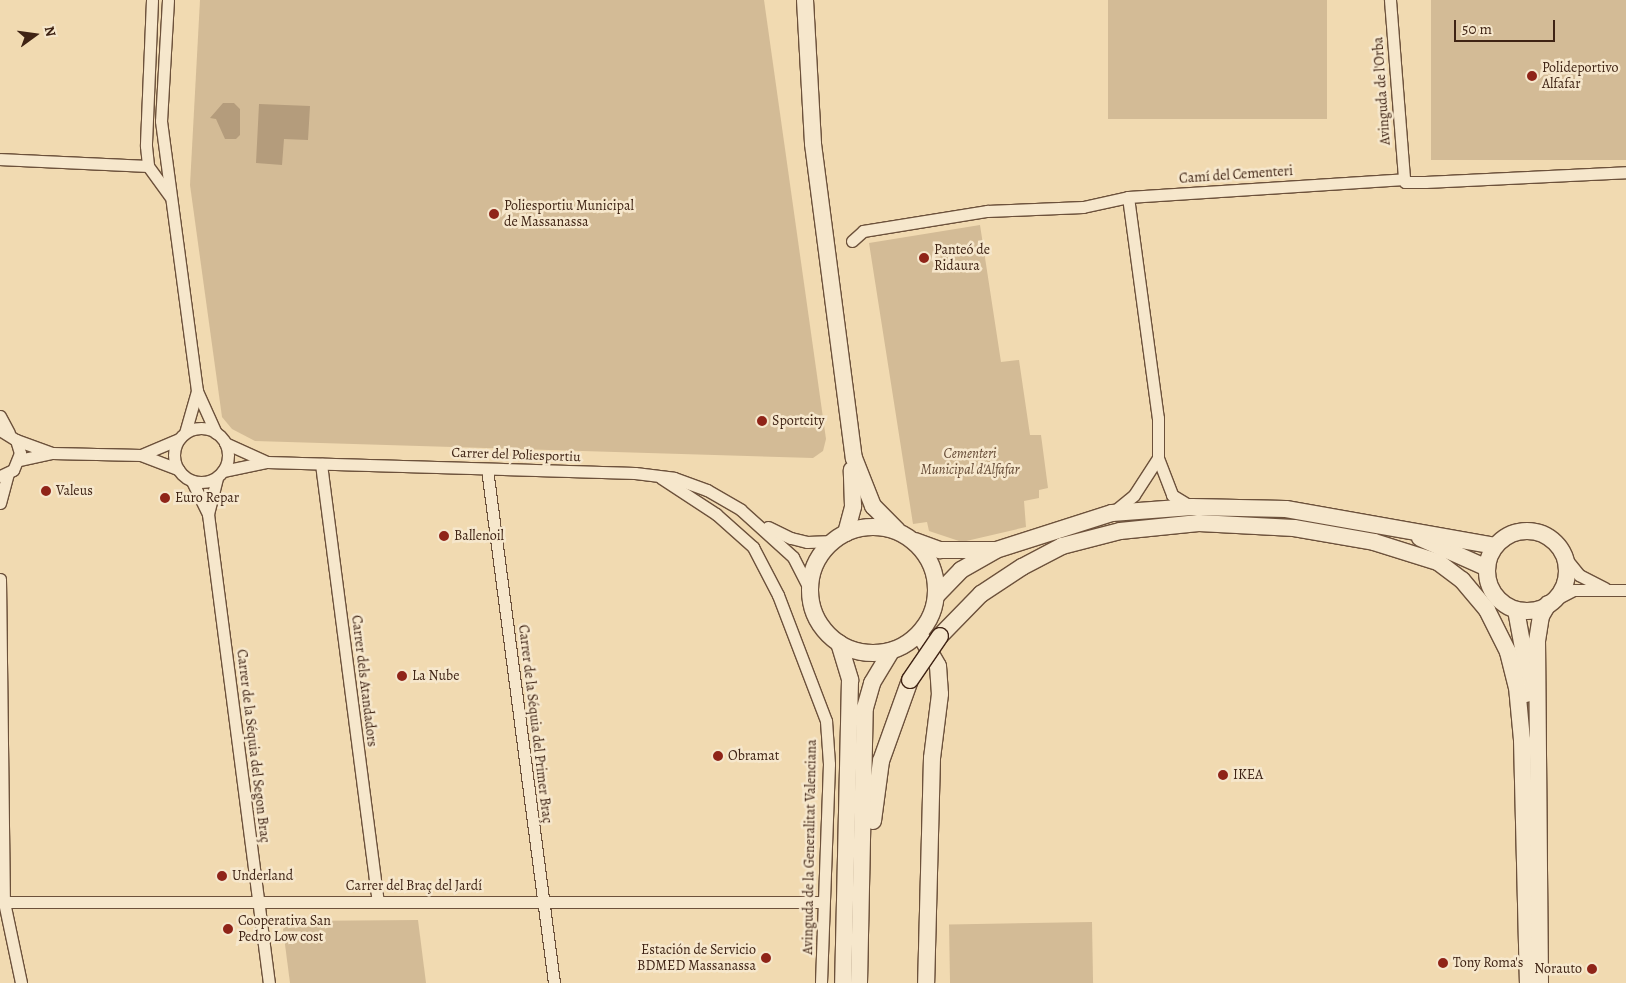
<!DOCTYPE html>
<html>
<head>
<meta charset="utf-8">
<style>
  body { margin:0 }
  #map { position:relative; width:1626px; height:983px; overflow:hidden; background:#f1dab1; font-family:Alegreya,serif }
  div>[style] { position:absolute }
  .green>* { inset:0; background:#d3bb96; transform-origin:0 0 }
  .water>* { inset:0; background:#b49c7c }
  .roads { filter:drop-shadow(1px 0 #6c513b) drop-shadow(-1px 0 #6c513b) drop-shadow(0 1px #6c513b) drop-shadow(0 -1px #6c513b) }
  .street>* { height:11px; margin:-5.5px; padding:0 5.5px; transform-origin:5.5px; border-radius:5.5px; background:#f6e7cc }
  .street>.ring { margin:-5.5px; padding:0; box-sizing:content-box; background:none; border:11px solid #f6e7cc; border-radius:50% }
  .secondary>* { height:16px; margin:-8px; padding:0 8px; transform-origin:8px; border-radius:8px; background:#f6e7cc }
  .secondary>.ring { margin:-8px; padding:0; box-sizing:content-box; background:none; border:16px solid #f6e7cc; border-radius:50% }
  .bridges { filter:drop-shadow(1px 0 #3f2314) drop-shadow(-1px 0 #3f2314) drop-shadow(0 1px #3f2314) drop-shadow(0 -1px #3f2314) }
  .secondary-bridge>* { height:16px; margin:-8px; padding:0 8px; transform-origin:8px; border-radius:8px; background:#f6e7cc }
  .dots>* { width:14px; height:14px; translate:-50% -50%; box-sizing:border-box; border:2px solid #f6e7cc; border-radius:50% }
  span { translate:-50% -50%; white-space:nowrap; text-align:center; line-height:1.15; -webkit-text-stroke:5px #f6e7cc; paint-order:stroke }
  .poi-label { font-size:14px; color:#3f2314 }
  .left { translate:0 -50%; text-align:left }
  .right { translate:-100% -50%; text-align:right }
  .street-label { font-size:14px; color:#3f2314 }
  .park-label { font-size:14px; color:#644934; font-style:italic }
  .north { position:absolute; left:10px; top:10px; width:50px; height:50px; -webkit-text-stroke:4px #f6e7cc; paint-order:stroke; rotate:76deg; font-size:14px; font-weight:700; line-height:20px; text-align:center; color:#3f2314 }
  .north::after { content:''; display:block; margin:auto; width:18px; height:22px; background:#3f2314; clip-path:polygon(50% 0,100% 100%,50% 72%,0 100%) }
  .scale { position:absolute; left:1454px; top:20px; width:101px; height:22px; box-sizing:border-box; border:2px solid #3f2314; border-top:0; padding-left:6px; font-size:15px; line-height:18px; white-space:nowrap; color:#3f2314; -webkit-text-stroke:4px #f6e7cc; paint-order:stroke }
</style>
</head>
<body>
<div id="map">
  <div class="green">
    <div style="clip-path:polygon(200px 0,764px 0,826px 439px,823px 451px,813px 458px,255px 441px,232px 429px,222px 417px,190px 185px)"></div>
    <div style="left:1108px;top:0;width:219px;height:119px"></div>
    <div style="left:1431px;top:0;width:195px;height:160px"></div>
    <div style="clip-path:polygon(980px 225px,1001px 362px,1019px 360px,1030px 435px,1041px 435px,1048px 488px,1039px 490px,1039px 498px,1024px 501px,1026px 527px,962px 542px,929px 531px,927px 522px,913px 524px,869px 243px)"></div>
    <div style="clip-path:polygon(418px 920px,426px 983px,290px 983px,283px 929px,293px 921px)"></div>
    <div style="left:1092px;top:922px;width:61px;height:143px;rotate:89deg"></div>
  </div>
  <div class="water">
    <div style="clip-path:polygon(223px 103px,234px 103px,240px 109px,240px 135px,236px 139px,225px 139px,216px 119px,210px 118px)"></div>
    <div style="clip-path:polygon(259px 104px,310px 106px,308px 140px,284px 139px,282px 165px,256px 163px)"></div>
  </div>
  <div class="roads">
    <div class="street">
      <div style="left:152px;top:0;width:146px;rotate:92.4deg"></div>
      <div style="left:146px;top:146px;width:20px;rotate:84deg"></div>
      <div style="left:148px;top:166px;width:37px;rotate:54deg"></div>
      <div style="left:168px;top:0;width:121px;rotate:93.3deg"></div>
      <div style="left:161px;top:121px;width:272px;rotate:82.4deg"></div>
      <div style="left:197px;top:391px;width:46px;rotate:65.7deg"></div>
      <div style="left:1390px;top:0;width:180px;rotate:85.5deg"></div>
      <div style="left:0;top:159px;width:148px;rotate:2.7deg"></div>
      <div style="left:1128px;top:197px;width:223px;rotate:82.3deg"></div>
      <div style="left:1158px;top:418px;width:40px;rotate:90deg"></div>
      <div style="left:1158px;top:458px;width:40px;rotate:69deg"></div>
      <div style="left:1172px;top:495px;width:23px;rotate:31deg"></div>
      <div style="left:852px;top:241px;width:15px;rotate:-42deg"></div>
      <div style="left:863px;top:231px;width:126px;rotate:-9.2deg"></div>
      <div style="left:987px;top:211px;width:96px;rotate:-2.4deg"></div>
      <div style="left:1083px;top:207px;width:46px;rotate:-12.5deg"></div>
      <div style="left:1128px;top:197px;width:277px;rotate:-3.7deg"></div>
      <div style="left:1404px;top:179px;width:3px;rotate:72deg"></div>
      <div style="left:1405px;top:182px;width:20px"></div>
      <div style="left:1425px;top:182px;width:201px;rotate:-2.8deg"></div>
      <div style="left:0;top:416px;width:19px;rotate:62deg"></div>
      <div class="ring" style="left:174px;top:428px;width:43px;height:43px"></div>
      <div style="left:0;top:430px;width:19px;rotate:32deg"></div>
      <div style="left:16px;top:440px;width:14px;rotate:73deg"></div>
      <div style="left:20px;top:453px;width:18px;rotate:112deg"></div>
      <div style="left:13px;top:470px;width:14px;rotate:155deg"></div>
      <div style="left:185px;top:433px;width:44px;rotate:-74.1deg"></div>
      <div style="left:16px;top:440px;width:38px;rotate:20deg"></div>
      <div style="left:225px;top:443px;width:46px;rotate:24.3deg"></div>
      <div style="left:267px;top:462px;width:368px;rotate:1.7deg"></div>
      <div style="left:635px;top:473px;width:39px;rotate:7deg"></div>
      <div style="left:674px;top:478px;width:35px;rotate:20deg"></div>
      <div style="left:707px;top:490px;width:39px;rotate:30deg"></div>
      <div style="left:741px;top:510px;width:70px;rotate:42.1deg"></div>
      <div style="left:793px;top:557px;width:38px;rotate:63deg"></div>
      <div style="left:141px;top:455px;width:41px;rotate:-22.8deg"></div>
      <div style="left:19px;top:460px;width:34px;rotate:-12deg"></div>
      <div style="left:52px;top:453px;width:89px;rotate:1.3deg"></div>
      <div style="left:141px;top:455px;width:40px;rotate:21deg"></div>
      <div style="left:321px;top:464px;width:441px;rotate:82.6deg"></div>
      <div style="left:487px;top:469px;width:518px;rotate:82.57deg"></div>
      <div style="left:223px;top:471px;width:45px;rotate:-11.6deg"></div>
      <div style="left:661px;top:478px;width:66px;rotate:33.2deg"></div>
      <div style="left:716px;top:514px;width:50px;rotate:41.7deg"></div>
      <div style="left:753px;top:547px;width:54px;rotate:62.5deg"></div>
      <div style="left:778px;top:595px;width:135px;rotate:69.1deg"></div>
      <div style="left:826px;top:721px;width:43px;rotate:86deg"></div>
      <div style="left:829px;top:764px;width:219px;rotate:92.1deg"></div>
      <div style="left:192px;top:481px;width:37px;rotate:64deg"></div>
      <div style="left:208px;top:514px;width:473px;rotate:82.6deg"></div>
      <div style="left:0;top:503px;width:30px;rotate:-75deg"></div>
      <div style="left:1112px;top:513px;width:28px;rotate:-39deg"></div>
      <div style="left:1134px;top:495px;width:44px;rotate:-57deg"></div>
      <div style="left:208px;top:514px;width:38px;rotate:-76deg"></div>
      <div style="left:768px;top:527px;width:25px;rotate:26deg"></div>
      <div style="left:791px;top:538px;width:16px;rotate:14deg"></div>
      <div style="left:807px;top:542px;width:27px;rotate:-2deg"></div>
      <div style="left:1567px;top:560px;width:19px;rotate:51deg"></div>
      <div style="left:1579px;top:575px;width:29px;rotate:27deg"></div>
      <div style="left:0;top:579px;width:323px;rotate:89.3deg"></div>
      <div style="left:4px;top:902px;width:83px;rotate:78.1deg"></div>
      <div style="left:1556px;top:599px;width:20px;rotate:-27deg"></div>
      <div style="left:1574px;top:590px;width:52px"></div>
      <div style="left:0;top:902px;width:823px"></div>
    </div>
    <div class="secondary">
      <div style="left:805px;top:0;width:144px;rotate:86.8deg"></div>
      <div style="left:813px;top:144px;width:317px;rotate:82.6deg"></div>
      <div style="left:854px;top:458px;width:52px;rotate:68.4deg"></div>
      <div style="left:873px;top:506px;width:34px;rotate:45deg"></div>
      <div class="ring" style="left:810px;top:527px;width:110px;height:110px"></div>
      <div class="ring" style="left:1487px;top:531px;width:64px;height:64px"></div>
      <div style="left:846px;top:533px;width:28px;rotate:-75deg"></div>
      <div style="left:853px;top:506px;width:36px;rotate:-92deg"></div>
      <div style="left:1420px;top:538px;width:73px;rotate:24.1deg"></div>
      <div style="left:915px;top:541px;width:27px;rotate:20deg"></div>
      <div style="left:940px;top:550px;width:54px"></div>
      <div style="left:936px;top:596px;width:36px;rotate:-46deg"></div>
      <div style="left:961px;top:570px;width:40px;rotate:-29.7deg"></div>
      <div style="left:996px;top:550px;width:122px;rotate:-17.7deg"></div>
      <div style="left:1112px;top:513px;width:80px;rotate:-4.3deg"></div>
      <div style="left:1192px;top:507px;width:94px;rotate:1.2deg"></div>
      <div style="left:1286px;top:509px;width:212px;rotate:10deg"></div>
      <div style="left:1516px;top:610px;width:50px;rotate:79.6deg"></div>
      <div style="left:1525px;top:659px;width:35px;rotate:88deg"></div>
      <div style="left:940px;top:636px;width:59px;rotate:-45.7deg"></div>
      <div style="left:981px;top:594px;width:49px;rotate:-33.4deg"></div>
      <div style="left:1022px;top:567px;width:45px;rotate:-27.7deg"></div>
      <div style="left:1062px;top:546px;width:60px;rotate:-14.5deg"></div>
      <div style="left:1120px;top:531px;width:79px;rotate:-5.8deg"></div>
      <div style="left:1199px;top:523px;width:95px;rotate:3deg"></div>
      <div style="left:1294px;top:528px;width:81px;rotate:9.9deg"></div>
      <div style="left:1374px;top:542px;width:67px;rotate:17.4deg"></div>
      <div style="left:1438px;top:562px;width:30px;rotate:37deg"></div>
      <div style="left:1462px;top:580px;width:39px;rotate:50deg"></div>
      <div style="left:1487px;top:610px;width:47px;rotate:63.4deg"></div>
      <div style="left:1508px;top:652px;width:36px;rotate:76deg"></div>
      <div style="left:1517px;top:687px;width:53px;rotate:84.6deg"></div>
      <div style="left:1522px;top:740px;width:243px;rotate:88.6deg"></div>
      <div style="left:923px;top:640px;width:30px;rotate:60deg"></div>
      <div style="left:938px;top:666px;width:28px;rotate:86deg"></div>
      <div style="left:940px;top:694px;width:64px;rotate:97.1deg"></div>
      <div style="left:932px;top:758px;width:225px;rotate:91.5deg"></div>
      <div style="left:839px;top:643px;width:39px;rotate:73deg"></div>
      <div style="left:850px;top:680px;width:303px;rotate:91.3deg"></div>
      <div style="left:873px;top:821px;width:61px;rotate:-82.4deg"></div>
      <div style="left:881px;top:761px;width:86px;rotate:-70.3deg"></div>
      <div style="left:859px;top:983px;width:275px;rotate:-88.8deg"></div>
      <div style="left:865px;top:708px;width:26px;rotate:-74deg"></div>
      <div style="left:872px;top:683px;width:37px;rotate:-59deg"></div>
      <div style="left:1540px;top:983px;width:342px;rotate:-90.5deg"></div>
      <div style="left:1537px;top:641px;width:25px;rotate:-81deg"></div>
      <div style="left:1541px;top:616px;width:14px;rotate:-60deg"></div>
    </div>
  </div>
  <div class="bridges">
    <div class="secondary-bridge">
      <div style="left:910px;top:680px;width:53px;rotate:-55.7deg"></div>
    </div>
  </div>
  <div class="dots">
    <div style="left:1532px;top:76px;background:#8f2418"></div>
    <div style="left:494px;top:214px;background:#8f2418"></div>
    <div style="left:924px;top:258px;background:#8f2418"></div>
    <div style="left:762px;top:421px;background:#8f2418"></div>
    <div style="left:46px;top:491px;background:#8f2418"></div>
    <div style="left:165px;top:498px;background:#8f2418"></div>
    <div style="left:444px;top:536px;background:#8f2418"></div>
    <div style="left:402px;top:676px;background:#8f2418"></div>
    <div style="left:718px;top:756px;background:#8f2418"></div>
    <div style="left:1223px;top:775px;background:#8f2418"></div>
    <div style="left:222px;top:876px;background:#8f2418"></div>
    <div style="left:228px;top:929px;background:#8f2418"></div>
    <div style="left:766px;top:958px;background:#8f2418"></div>
    <div style="left:1443px;top:963px;background:#8f2418"></div>
    <div style="left:1592px;top:969px;background:#8f2418"></div>
  </div>
  <div class="poi-label">
    <span class="left" style="left:1542px;top:76px">Polideportivo<br>Alfafar</span>
    <span class="left" style="left:504px;top:214px">Poliesportiu Municipal<br>de Massanassa</span>
    <span class="left" style="left:934px;top:258px">Panteó de<br>Ridaura</span>
    <span class="left" style="left:772px;top:421px">Sportcity</span>
    <span class="left" style="left:56px;top:491px">Valeus</span>
    <span class="left" style="left:175px;top:498px">Euro Repar</span>
    <span class="left" style="left:454px;top:536px">Ballenoil</span>
    <span class="left" style="left:412px;top:676px">La Nube</span>
    <span class="left" style="left:728px;top:756px">Obramat</span>
    <span class="left" style="left:1233px;top:775px">IKEA</span>
    <span class="left" style="left:232px;top:876px">Underland</span>
    <span class="left" style="left:238px;top:929px">Cooperativa San<br>Pedro Low cost</span>
    <span class="right" style="left:756px;top:958px">Estación de Servicio<br>BDMED Massanassa</span>
    <span class="left" style="left:1453px;top:963px">Tony Roma's</span>
    <span class="right" style="left:1582px;top:969px">Norauto</span>
  </div>
  <div class="street-label">
    <span style="left:1382px;top:91px;rotate:-94deg">Avinguda de l'Orba</span>
    <span style="left:1236px;top:175px;rotate:-4deg">Camí del Cementeri</span>
    <span style="left:516px;top:455px;rotate:2deg">Carrer del Poliesportiu</span>
    <span style="left:364px;top:681px;rotate:83deg">Carrer dels Atandadors</span>
    <span style="left:535px;top:724px;rotate:83deg">Carrer de la Séquia del Primer Braç</span>
    <span style="left:253px;top:746px;rotate:83deg">Carrer de la Séquia del Segon Braç</span>
    <span style="left:810px;top:847px;rotate:-89deg">Avinguda de la Generalitat Valenciana</span>
    <span style="left:414px;top:886px">Carrer del Braç del Jardí</span>
  </div>
  <div class="park-label">
    <span style="left:970px;top:462px">Cementeri<br>Municipal d'Alfafar</span>
  </div>
  <div class="north">N</div>
  <div class="scale">50 m</div>
</div>
</body>
</html>
